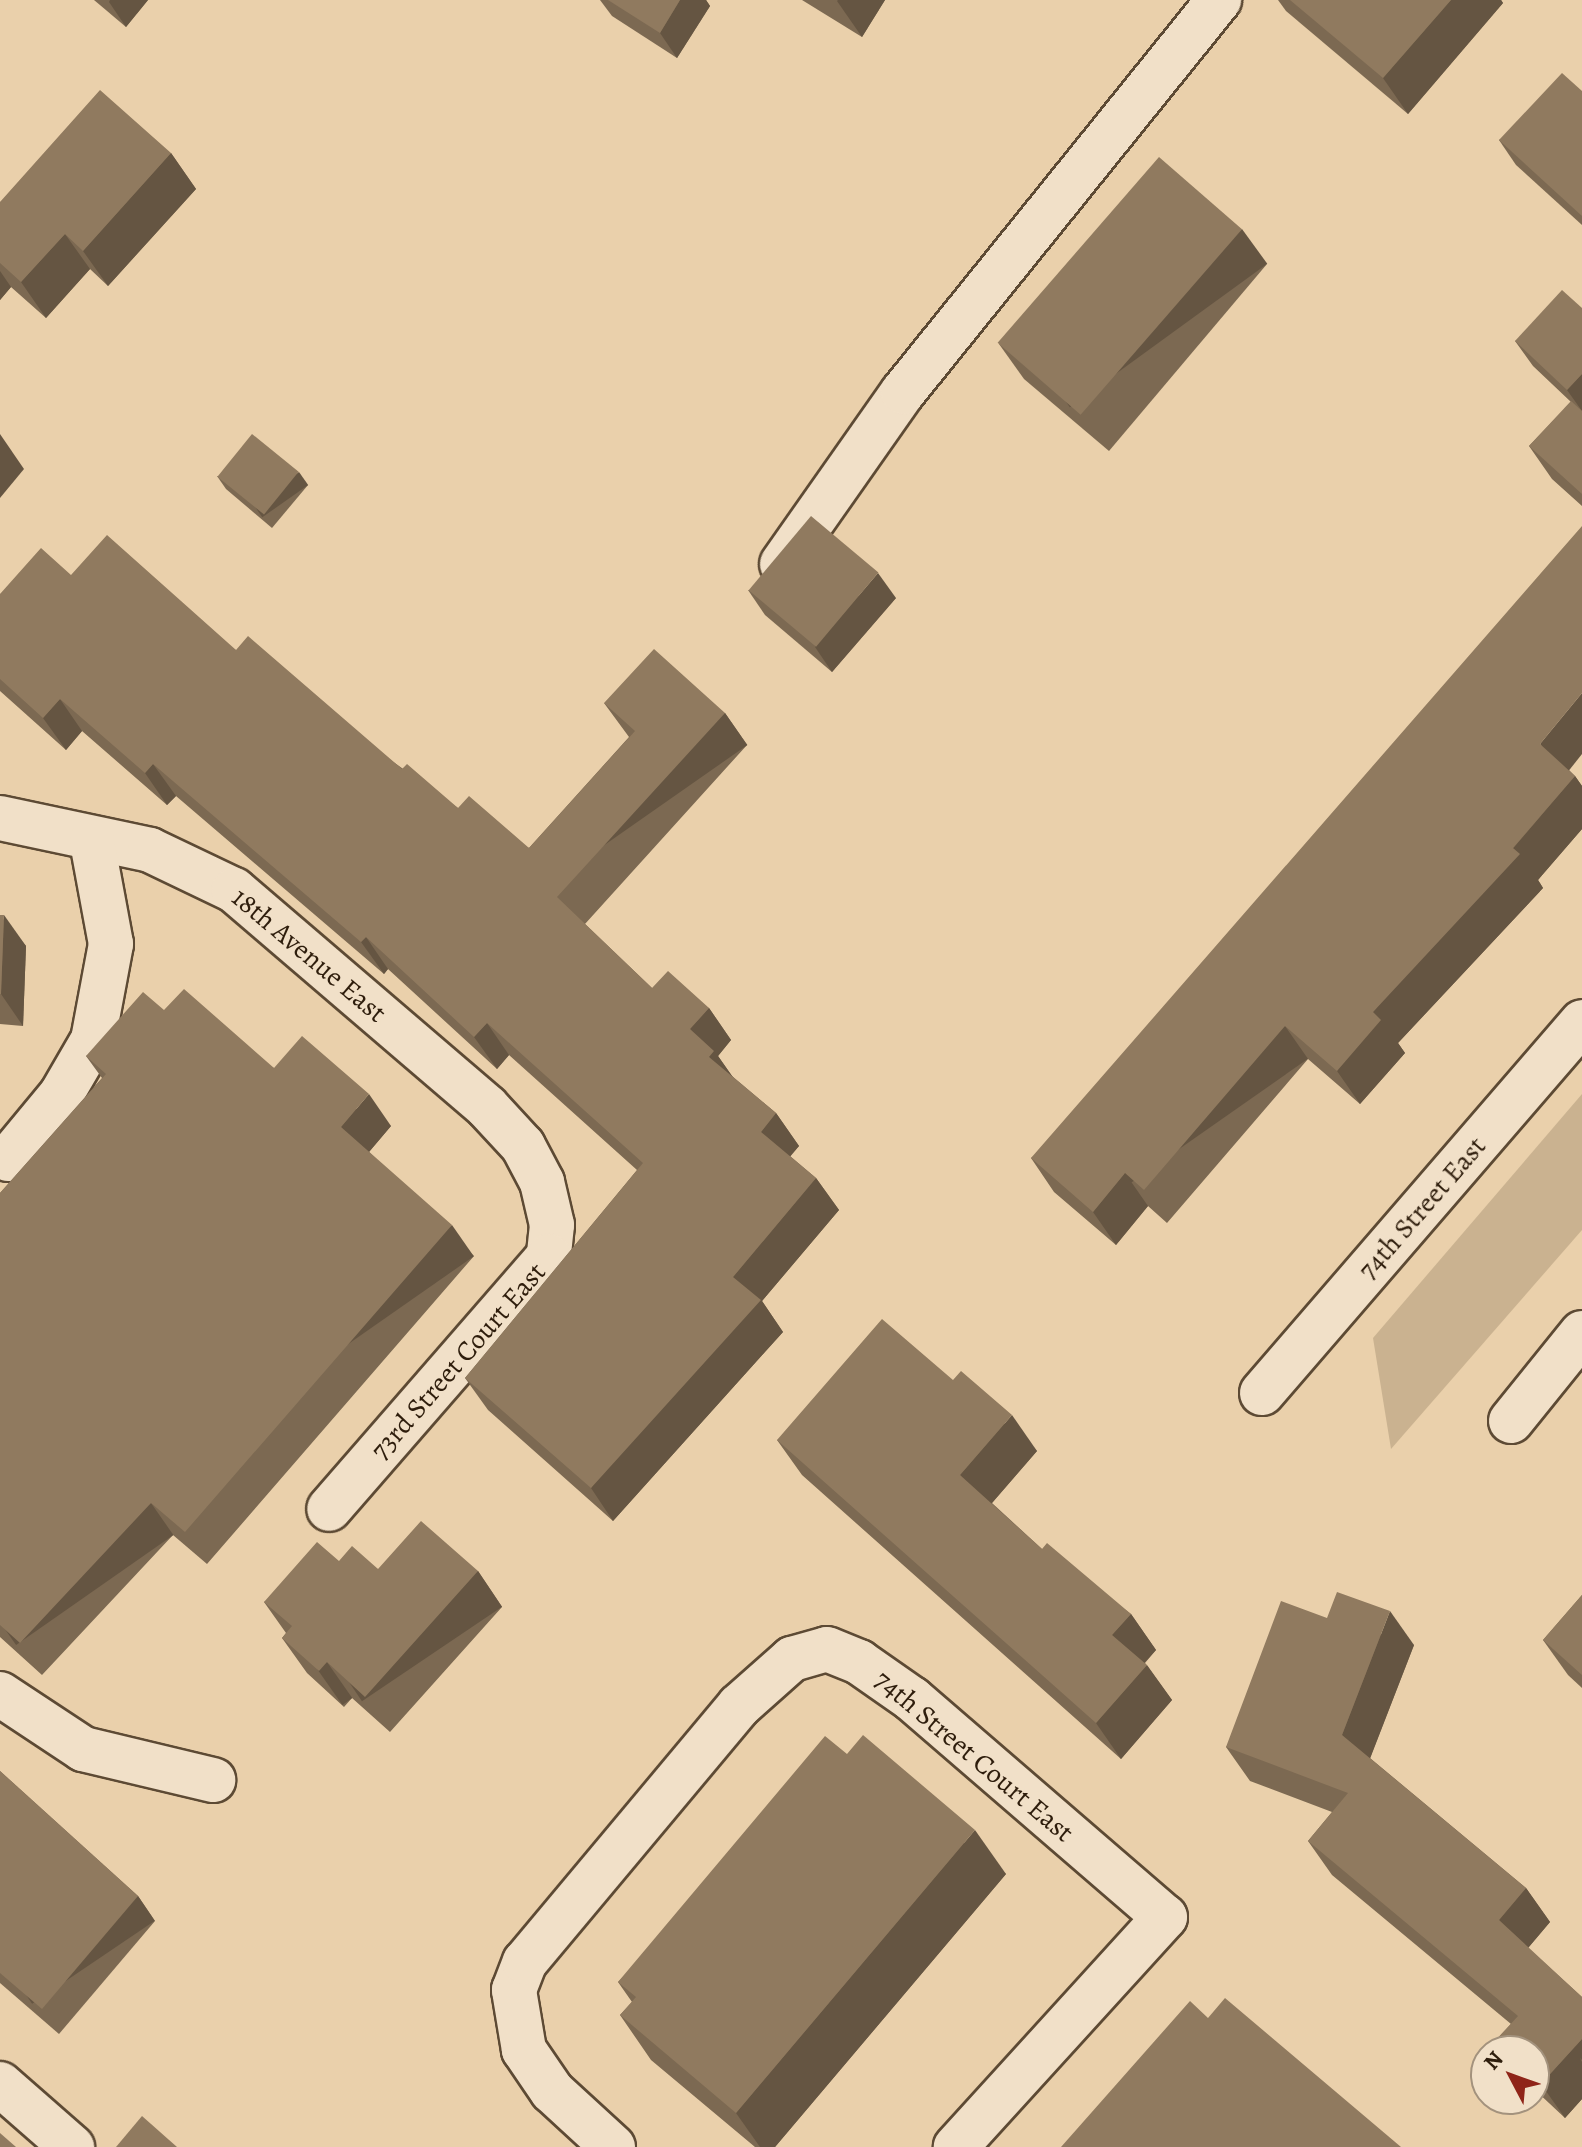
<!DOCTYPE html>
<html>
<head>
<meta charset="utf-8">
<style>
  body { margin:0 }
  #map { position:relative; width:1582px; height:2147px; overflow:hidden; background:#ead0ab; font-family:Alegreya,serif }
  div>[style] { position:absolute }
  .green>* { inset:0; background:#cab290 }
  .roads { filter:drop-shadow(2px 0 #5d4a34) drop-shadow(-2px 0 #5d4a34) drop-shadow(0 2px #5d4a34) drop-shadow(0 -2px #5d4a34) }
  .minor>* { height:44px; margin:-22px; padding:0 22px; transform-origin:22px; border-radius:22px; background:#f1e0c8 }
  .wall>* { inset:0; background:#7c6952 }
  .shaded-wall>* { inset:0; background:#655542; transform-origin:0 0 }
  .building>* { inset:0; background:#907a5f; transform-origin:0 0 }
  span { translate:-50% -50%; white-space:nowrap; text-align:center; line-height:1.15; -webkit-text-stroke:6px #f1e0c8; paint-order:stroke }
  .street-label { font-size:28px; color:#2e1d0c }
  .north { position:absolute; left:1470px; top:2035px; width:80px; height:80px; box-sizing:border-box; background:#f1e0c8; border:2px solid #a3927d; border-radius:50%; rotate:311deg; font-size:22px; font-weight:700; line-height:32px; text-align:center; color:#2e1d0c }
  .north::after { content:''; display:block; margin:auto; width:28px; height:36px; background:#8f2418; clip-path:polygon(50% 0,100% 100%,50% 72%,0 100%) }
</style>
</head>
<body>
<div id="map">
  <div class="green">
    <div style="clip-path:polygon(1582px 1094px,1582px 1230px,1391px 1449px,1373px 1338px)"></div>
  </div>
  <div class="roads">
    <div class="minor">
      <div style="left:782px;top:564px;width:210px;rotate:-54.9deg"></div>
      <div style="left:903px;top:392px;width:504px;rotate:-51.13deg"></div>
      <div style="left:0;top:818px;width:153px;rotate:12deg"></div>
      <div style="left:150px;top:850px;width:93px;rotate:25.5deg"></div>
      <div style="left:234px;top:890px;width:333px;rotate:40.6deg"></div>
      <div style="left:487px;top:1107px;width:53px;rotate:47.3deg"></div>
      <div style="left:523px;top:1146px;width:41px;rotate:62.2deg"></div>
      <div style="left:542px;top:1182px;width:44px;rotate:76.9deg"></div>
      <div style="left:552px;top:1225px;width:31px;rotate:96deg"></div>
      <div style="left:549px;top:1256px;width:335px;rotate:131deg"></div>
      <div style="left:8px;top:1159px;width:83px;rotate:-50.4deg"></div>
      <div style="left:61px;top:1095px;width:64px;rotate:-59.8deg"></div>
      <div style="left:93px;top:1040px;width:98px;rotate:-79.4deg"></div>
      <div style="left:111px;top:944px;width:105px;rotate:-100.5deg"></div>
      <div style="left:1262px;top:1393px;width:490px;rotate:-49.2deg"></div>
      <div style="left:1511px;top:1421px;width:113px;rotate:-51.1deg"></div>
      <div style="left:0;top:1694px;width:100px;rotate:33.5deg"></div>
      <div style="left:83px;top:1749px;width:134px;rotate:13.4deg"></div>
      <div style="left:0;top:2084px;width:96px;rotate:41.2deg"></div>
      <div style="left:613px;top:2147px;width:83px;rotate:-137.4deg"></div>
      <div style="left:552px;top:2091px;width:50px;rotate:-124.3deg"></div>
      <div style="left:524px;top:2050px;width:61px;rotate:-99.5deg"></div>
      <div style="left:514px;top:1990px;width:30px;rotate:-69deg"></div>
      <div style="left:525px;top:1962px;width:334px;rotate:-50.1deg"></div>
      <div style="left:739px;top:1706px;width:71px;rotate:-41.6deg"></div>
      <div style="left:792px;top:1659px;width:36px;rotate:-16deg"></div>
      <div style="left:827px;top:1649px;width:35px;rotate:22deg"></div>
      <div style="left:859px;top:1662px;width:65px;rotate:34.9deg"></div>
      <div style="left:912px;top:1699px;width:334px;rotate:40.8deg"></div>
      <div style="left:1165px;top:1917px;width:311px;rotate:132.3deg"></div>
    </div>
  </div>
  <div class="wall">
    <div style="clip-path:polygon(94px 0,148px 0,126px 27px)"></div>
    <div style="clip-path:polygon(600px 0,706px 0,710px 6px,677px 58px,612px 16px)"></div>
    <div style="clip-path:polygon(802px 0,885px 0,862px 37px)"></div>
    <div style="clip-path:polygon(1278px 0,1501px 0,1503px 3px,1408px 114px,1286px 11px)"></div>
    <div style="clip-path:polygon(1582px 91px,1582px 225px,1516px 165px,1499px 140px)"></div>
    <div style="clip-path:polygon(171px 153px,196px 189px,108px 286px,90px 269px,46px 318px,11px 287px,0 300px,0 202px)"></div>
    <div style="clip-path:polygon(1267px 264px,1109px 451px,1024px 379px,999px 344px)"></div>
    <div style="clip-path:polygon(1582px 308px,1582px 506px,1552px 479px,1529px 446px,1571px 402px,1533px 366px,1515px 341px)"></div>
    <div style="clip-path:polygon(217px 476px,308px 485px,272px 528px,226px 489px)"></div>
    <div style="clip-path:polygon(71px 575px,236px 650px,458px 808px,529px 848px,629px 737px,604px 703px,725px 713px,747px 745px,585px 924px,652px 988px,709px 1008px,731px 1040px,718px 1056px,732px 1076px,776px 1113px,799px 1146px,790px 1156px,816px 1178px,839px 1210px,762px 1301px,783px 1332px,613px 1521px,488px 1410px,465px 1378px,637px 1170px,509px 1055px,497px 1069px,388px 969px,384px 974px,176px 796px,167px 805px,82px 731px,66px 750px,0 691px,0 594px)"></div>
    <div style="clip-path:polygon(748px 590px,896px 598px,832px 672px,765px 615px)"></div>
    <div style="clip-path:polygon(1569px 770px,1575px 776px,1582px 786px,1582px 829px,1538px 880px,1543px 888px,1398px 1043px,1405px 1053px,1360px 1104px,1308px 1059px,1167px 1223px,1148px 1206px,1116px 1245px,1054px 1192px,1031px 1158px)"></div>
    <div style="clip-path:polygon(0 915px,26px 946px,23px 1026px,0 1024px)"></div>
    <div style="clip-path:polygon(164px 1010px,274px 1068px,391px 1126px,369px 1152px,474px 1256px,207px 1564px,173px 1535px,42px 1675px,0 1637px,0 1193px,102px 1078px,86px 1056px)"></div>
    <div style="clip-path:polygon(953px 1380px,1037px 1451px,992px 1503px,1042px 1549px,1131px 1614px,1156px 1650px,1145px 1663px,1172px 1700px,1121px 1759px,802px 1475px,777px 1440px)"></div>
    <div style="clip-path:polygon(339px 1561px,378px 1569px,478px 1571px,502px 1607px,390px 1732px,352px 1698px,344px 1707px,307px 1673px,282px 1638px,286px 1633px,264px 1602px)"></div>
    <div style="clip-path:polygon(1582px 1595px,1582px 1688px,1568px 1675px,1543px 1640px)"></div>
    <div style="clip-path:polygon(1327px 1618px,1414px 1645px,1370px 1758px,1526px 1888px,1550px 1922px,1528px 1948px,1582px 1997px,1582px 2099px,1565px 2118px,1534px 2089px,1534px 2051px,1502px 2051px,1495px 2041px,1511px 2024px,1332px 1875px,1308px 1841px,1332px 1812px,1250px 1781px,1226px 1747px)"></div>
    <div style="clip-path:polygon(847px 1754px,1006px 1874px,775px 2147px,755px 2147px,651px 2060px,620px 2015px,632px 2002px,618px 1982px)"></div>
    <div style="clip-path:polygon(0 1771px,138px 1896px,155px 1921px,59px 2034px,0 1983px)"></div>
  </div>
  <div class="shaded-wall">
    <div style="clip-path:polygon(110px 0,148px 0,126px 27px,109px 2px)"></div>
    <div style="clip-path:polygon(680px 0,706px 0,710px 6px,677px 58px,660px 33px)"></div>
    <div style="clip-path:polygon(838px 0,885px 0,862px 37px,837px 1px)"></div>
    <div style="clip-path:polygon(1451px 0,1501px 0,1503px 3px,1408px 114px,1383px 78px)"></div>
    <div style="clip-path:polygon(171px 153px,196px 189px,108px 286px,83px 251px)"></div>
    <div style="left:1242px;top:229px;width:43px;height:244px;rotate:54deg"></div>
    <div style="clip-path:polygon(65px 234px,90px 269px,46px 318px,21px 282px)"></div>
    <div style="clip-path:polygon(0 271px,11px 287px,0 300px)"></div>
    <div style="clip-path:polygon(1582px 374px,1582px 411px,1567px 390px)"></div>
    <div style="clip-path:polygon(0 434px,24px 469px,0 498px)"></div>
    <div style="left:299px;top:472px;width:16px;height:56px;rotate:55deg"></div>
    <div style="clip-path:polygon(878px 573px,896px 598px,832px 672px,815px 647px)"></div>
    <div style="clip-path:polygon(1582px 693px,1582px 754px,1563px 778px,1540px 744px)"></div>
    <div style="clip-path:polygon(60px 699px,82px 731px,66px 750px,43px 718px)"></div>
    <div style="left:725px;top:713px;width:39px;height:249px;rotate:55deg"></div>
    <div style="clip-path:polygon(153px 764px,176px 796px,167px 805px,145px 773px)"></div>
    <div style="clip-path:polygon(1575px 776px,1582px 786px,1582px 829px,1538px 880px,1543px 888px,1398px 1043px,1405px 1053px,1360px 1104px,1337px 1071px,1373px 1012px)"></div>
    <div style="clip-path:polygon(4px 915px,26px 946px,23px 1026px,1px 994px)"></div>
    <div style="clip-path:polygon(366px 937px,388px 969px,384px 974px,361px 942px)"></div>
    <div style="clip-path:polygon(709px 1008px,731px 1040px,718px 1056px,737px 1083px,731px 1089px,690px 1029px)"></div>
    <div style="clip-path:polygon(487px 1023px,509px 1055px,497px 1069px,474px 1037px)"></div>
    <div style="left:1285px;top:1026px;width:40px;height:216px;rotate:55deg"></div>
    <div style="clip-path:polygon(369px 1094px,391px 1126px,363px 1159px,341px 1127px)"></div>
    <div style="clip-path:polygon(776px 1113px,799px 1146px,784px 1164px,761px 1132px)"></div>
    <div style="clip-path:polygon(1125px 1173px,1148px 1206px,1116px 1245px,1093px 1212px)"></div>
    <div style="clip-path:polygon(816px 1178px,839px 1210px,762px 1301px,783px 1332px,613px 1521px,591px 1488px,733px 1277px)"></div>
    <div style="left:452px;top:1225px;width:38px;height:407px;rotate:55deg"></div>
    <div style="clip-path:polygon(1012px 1415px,1037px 1451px,985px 1511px,960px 1475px)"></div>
    <div style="left:151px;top:1503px;width:39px;height:192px;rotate:55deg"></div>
    <div style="left:478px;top:1571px;width:43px;height:169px;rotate:56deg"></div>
    <div style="clip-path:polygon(1390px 1611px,1414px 1645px,1366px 1769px,1342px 1735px)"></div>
    <div style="clip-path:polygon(1131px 1614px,1156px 1650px,1137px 1671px,1112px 1635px)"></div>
    <div style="left:327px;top:1662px;width:44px;height:12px;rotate:55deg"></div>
    <div style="clip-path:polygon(1147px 1665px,1172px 1700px,1121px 1759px,1096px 1723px)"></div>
    <div style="clip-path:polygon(975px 1830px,1006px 1874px,775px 2147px,760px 2147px,736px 2113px)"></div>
    <div style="clip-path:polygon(1526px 1888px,1550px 1922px,1523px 1954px,1499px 1920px)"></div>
    <div style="left:138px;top:1896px;width:30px;height:148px;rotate:56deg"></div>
    <div style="clip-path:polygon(1582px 2039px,1582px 2060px,1580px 2058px,1582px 2062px,1582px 2099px,1565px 2118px,1541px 2084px)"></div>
  </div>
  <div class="building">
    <div style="clip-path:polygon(608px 0,680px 0,660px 33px)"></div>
    <div style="clip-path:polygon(1290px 0,1451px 0,1383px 78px)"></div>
    <div style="clip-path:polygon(1562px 73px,1582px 91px,1582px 216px,1499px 140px)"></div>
    <div style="clip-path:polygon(100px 90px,171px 153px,83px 251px,65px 234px,21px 282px,0 263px,0 202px)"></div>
    <div style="left:1159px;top:157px;width:110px;height:246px;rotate:41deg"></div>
    <div style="clip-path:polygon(1562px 290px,1582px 308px,1582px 374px,1567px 390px,1515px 341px)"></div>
    <div style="clip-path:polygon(1571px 401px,1582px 411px,1582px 494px,1529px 446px)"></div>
    <div style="left:252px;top:434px;width:60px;height:55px;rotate:39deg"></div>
    <div style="left:811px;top:516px;width:88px;height:97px;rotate:40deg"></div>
    <div style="clip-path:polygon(1582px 526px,1582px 693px,1540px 744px,1575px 776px,1513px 848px,1520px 854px,1373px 1012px,1381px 1020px,1337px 1071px,1285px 1026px,1144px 1190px,1125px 1173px,1093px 1212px,1031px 1158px)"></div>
    <div style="clip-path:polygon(107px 535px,236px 650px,248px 636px,402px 769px,407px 764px,458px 808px,469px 796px,529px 848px,635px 731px,604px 703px,654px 649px,725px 713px,557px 897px,652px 988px,668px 971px,709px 1008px,690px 1029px,714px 1051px,709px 1057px,776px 1113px,761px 1132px,816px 1178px,733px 1277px,761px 1300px,591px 1488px,465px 1378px,643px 1163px,487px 1023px,474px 1037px,366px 937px,361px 942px,153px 764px,145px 773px,60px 699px,43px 718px,0 679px,0 594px,41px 548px,71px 575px)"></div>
    <div style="clip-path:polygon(0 915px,4px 915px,1px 994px,0 994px)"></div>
    <div style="clip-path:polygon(184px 989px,274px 1068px,302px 1036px,369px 1094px,341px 1127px,452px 1225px,185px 1532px,151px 1503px,20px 1643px,0 1625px,0 1193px,106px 1074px,86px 1056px,143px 992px,164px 1010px)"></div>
    <div style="clip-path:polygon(882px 1319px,953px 1380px,961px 1371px,1012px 1415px,960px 1475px,1042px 1549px,1047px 1543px,1131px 1614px,1112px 1635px,1147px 1665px,1096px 1723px,777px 1440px)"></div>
    <div style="clip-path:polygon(421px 1521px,478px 1571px,365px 1697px,327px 1662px,319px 1671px,282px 1638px,292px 1626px,264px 1602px,317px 1542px,339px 1561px,352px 1546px,378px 1569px)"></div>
    <div style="clip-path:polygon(1337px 1592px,1390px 1611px,1342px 1735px,1526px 1888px,1499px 1920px,1582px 1997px,1582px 2039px,1541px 2084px,1534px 2077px,1534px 2051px,1506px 2051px,1495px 2041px,1518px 2016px,1308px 1841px,1348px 1793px,1226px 1747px,1281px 1601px,1327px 1618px)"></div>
    <div style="clip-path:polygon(1582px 1595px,1582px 1675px,1543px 1640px)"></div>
    <div style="clip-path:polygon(863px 1735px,975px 1830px,736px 2113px,620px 2015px,636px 1997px,618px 1982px,825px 1736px,847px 1754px)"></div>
    <div style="clip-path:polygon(0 1771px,138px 1896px,42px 2009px,0 1973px)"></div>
    <div style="clip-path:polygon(1225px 1998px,1401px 2147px,1061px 2147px,1190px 2001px,1208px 2018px)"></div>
    <div style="clip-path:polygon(142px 2116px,177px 2147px,116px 2147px)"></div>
    <div style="clip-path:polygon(0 2133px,16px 2147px,0 2147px)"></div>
  </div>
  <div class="street-label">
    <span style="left:309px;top:955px;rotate:40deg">18th Avenue East</span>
    <span style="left:1422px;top:1208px;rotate:-49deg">74th Street East</span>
    <span style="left:458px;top:1361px;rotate:-49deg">73rd Street Court East</span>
    <span style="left:974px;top:1756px;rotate:40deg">74th Street Court East</span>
  </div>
  <div class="north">N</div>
</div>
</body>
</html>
